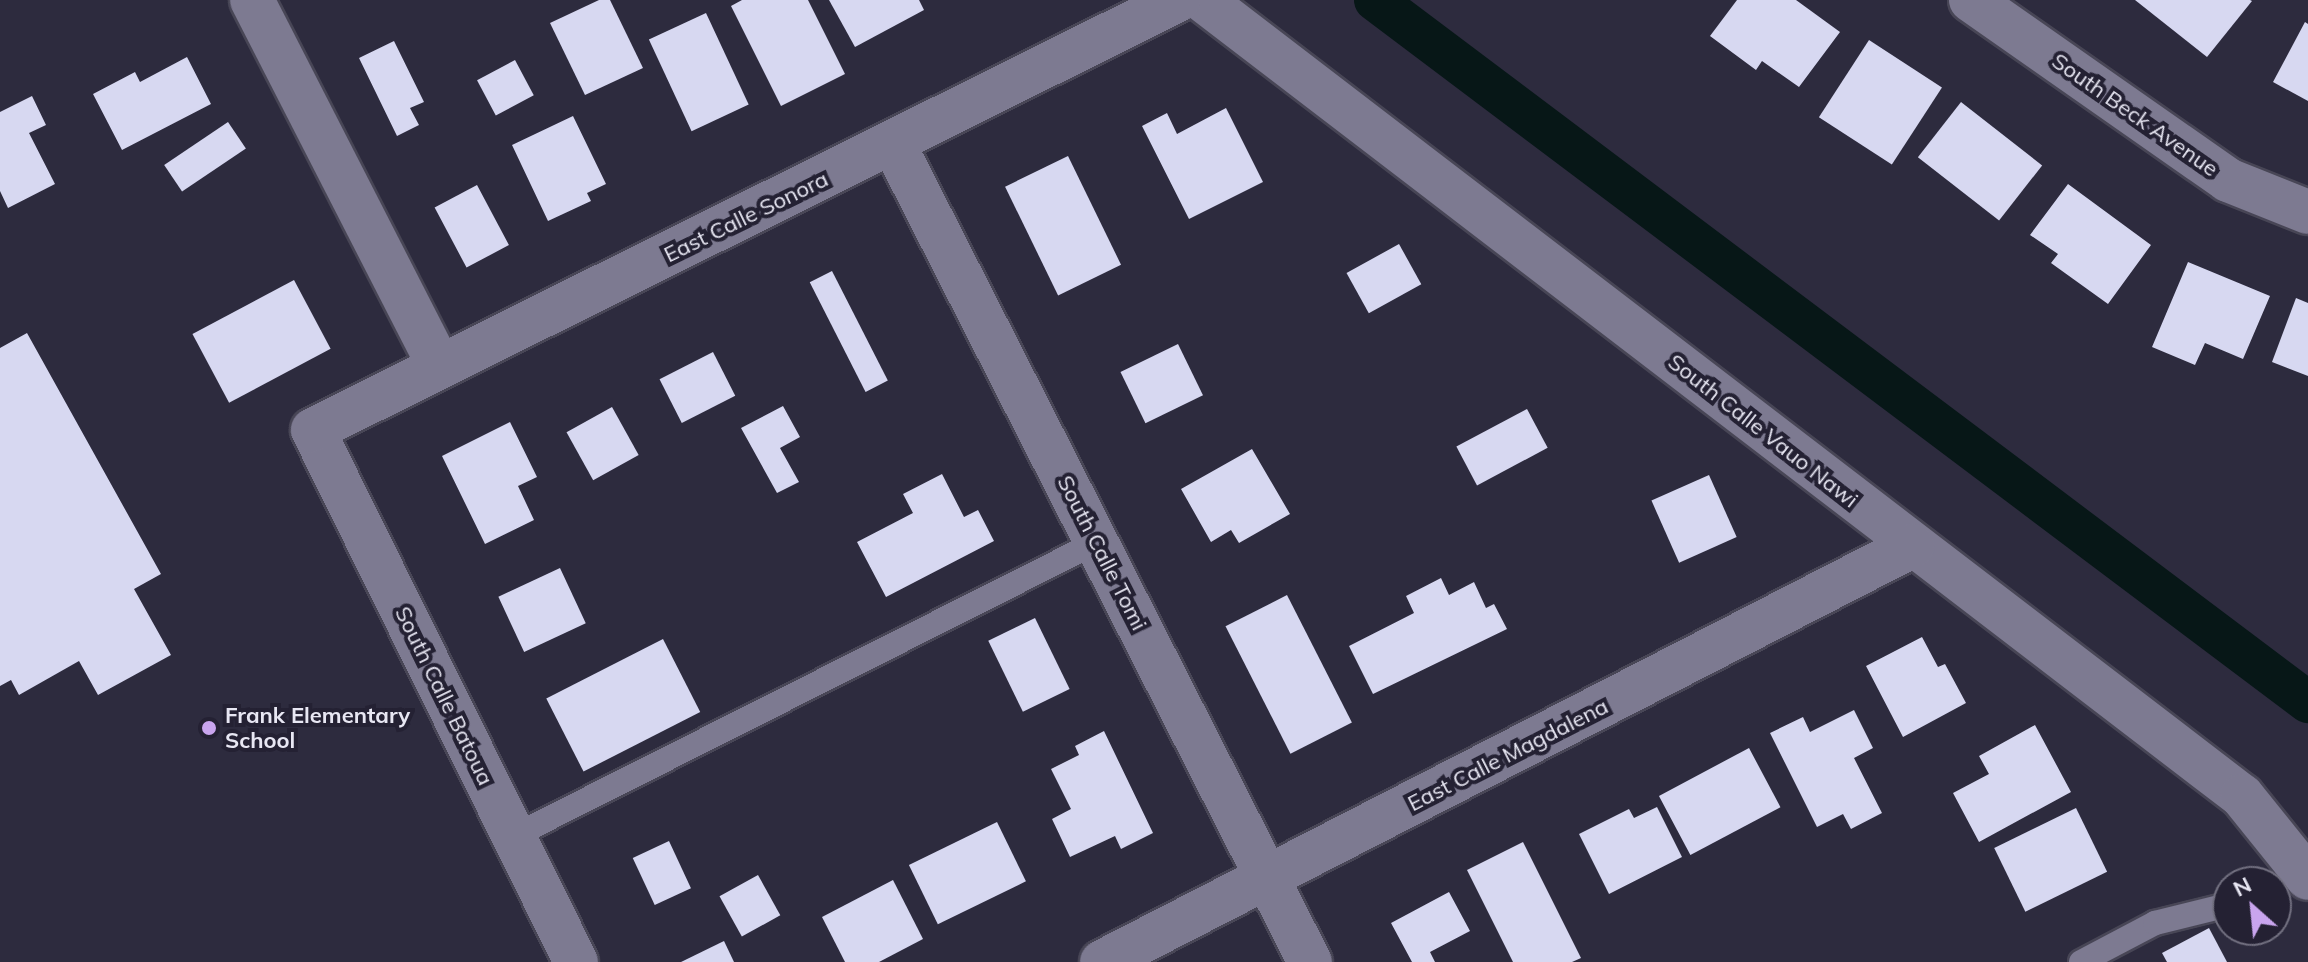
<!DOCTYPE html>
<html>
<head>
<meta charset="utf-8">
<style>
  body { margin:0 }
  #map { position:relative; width:2308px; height:962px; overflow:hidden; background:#2d2b3e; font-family:Mulish,sans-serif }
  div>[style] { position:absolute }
  .canal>* { height:42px; margin:-21px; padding:0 21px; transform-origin:21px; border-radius:21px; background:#071717 }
  .building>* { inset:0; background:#d7d8f1; transform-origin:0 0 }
  .roads { filter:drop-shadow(2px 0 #484656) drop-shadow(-2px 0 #484656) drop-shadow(0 2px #484656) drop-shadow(0 -2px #484656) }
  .service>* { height:24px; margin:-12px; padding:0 12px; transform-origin:12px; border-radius:12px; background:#7d7a91 }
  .minor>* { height:44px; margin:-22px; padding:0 22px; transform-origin:22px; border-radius:22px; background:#7d7a91 }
  .dots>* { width:22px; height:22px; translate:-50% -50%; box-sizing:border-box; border:4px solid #242133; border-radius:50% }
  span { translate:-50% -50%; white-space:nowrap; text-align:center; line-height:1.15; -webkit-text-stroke:8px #242133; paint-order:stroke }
  .street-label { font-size:22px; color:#e8e7f3 }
  .poi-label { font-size:22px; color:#e8e7f3; font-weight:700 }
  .left { translate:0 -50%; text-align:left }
  .north { position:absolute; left:2212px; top:866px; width:80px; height:80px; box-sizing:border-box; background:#242133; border:2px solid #727080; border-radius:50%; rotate:333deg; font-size:22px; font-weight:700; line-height:32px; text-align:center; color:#e8e7f3 }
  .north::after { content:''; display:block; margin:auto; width:28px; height:36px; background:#c9a5ee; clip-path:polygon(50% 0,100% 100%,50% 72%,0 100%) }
</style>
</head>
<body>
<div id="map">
  <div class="canal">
    <div style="left:1375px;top:0;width:1168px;rotate:36.96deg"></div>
  </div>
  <div class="building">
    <div style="clip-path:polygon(599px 0,610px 0,643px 68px,585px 95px,550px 23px)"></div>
    <div style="clip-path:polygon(742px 0,808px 0,845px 74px,781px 106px,731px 6px)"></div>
    <div style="clip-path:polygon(829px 0,919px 0,924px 10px,855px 47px)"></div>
    <div style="clip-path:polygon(1737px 0,1796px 0,1840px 32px,1799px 87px,1762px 61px,1756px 70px,1710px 36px)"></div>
    <div style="clip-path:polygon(2135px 0,2250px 0,2252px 1px,2207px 57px)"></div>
    <div style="left:706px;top:13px;width:101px;height:63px;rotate:65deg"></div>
    <div style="clip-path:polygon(2305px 22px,2308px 24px,2308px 101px,2273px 82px)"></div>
    <div style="left:1869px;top:40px;width:87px;height:92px;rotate:33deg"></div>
    <div style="clip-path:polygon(394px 41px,424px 102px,410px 108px,419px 125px,397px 136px,359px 58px)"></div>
    <div style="clip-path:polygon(187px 57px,211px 104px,122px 150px,93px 94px,135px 72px,140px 82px)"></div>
    <div style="left:515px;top:60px;width:40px;height:43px;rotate:62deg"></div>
    <div style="clip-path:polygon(32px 96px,46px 125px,29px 133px,55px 184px,8px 208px,0 191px,0 112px)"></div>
    <div style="left:1961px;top:102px;width:103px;height:70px;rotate:38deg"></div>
    <div style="clip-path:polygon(1226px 108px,1263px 182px,1189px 219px,1142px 126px,1167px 113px,1177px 134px)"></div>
    <div style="clip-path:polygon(573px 116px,606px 184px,587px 193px,591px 201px,548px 221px,512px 145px)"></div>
    <div style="left:228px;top:122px;width:32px;height:77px;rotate:56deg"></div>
    <div style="left:1068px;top:156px;width:121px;height:70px;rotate:64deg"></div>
    <div style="clip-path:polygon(2068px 184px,2151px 245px,2108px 304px,2051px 263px,2058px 254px,2030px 235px)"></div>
    <div style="left:477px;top:185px;width:68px;height:48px;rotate:62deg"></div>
    <div style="left:1399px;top:244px;width:46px;height:60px;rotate:61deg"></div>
    <div style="clip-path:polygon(2188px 262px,2270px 296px,2243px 359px,2205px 343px,2195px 365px,2152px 347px)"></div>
    <div style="left:832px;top:271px;width:123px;height:25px;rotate:63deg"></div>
    <div style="left:294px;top:280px;width:78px;height:115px;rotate:62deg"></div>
    <div style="clip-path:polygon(2296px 298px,2308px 303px,2308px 376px,2272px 362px)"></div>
    <div style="clip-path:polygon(27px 333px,161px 574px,134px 589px,171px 655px,98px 695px,79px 661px,19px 695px,11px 680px,0 686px,0 348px)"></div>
    <div style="left:1178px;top:344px;width:57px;height:64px;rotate:64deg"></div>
    <div style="left:713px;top:352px;width:49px;height:60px;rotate:63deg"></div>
    <div style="clip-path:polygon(783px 406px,800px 437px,780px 448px,799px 482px,777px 493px,741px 428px)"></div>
    <div style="left:612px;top:407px;width:55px;height:52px;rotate:61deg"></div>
    <div style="left:1527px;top:409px;width:44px;height:80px;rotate:62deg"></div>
    <div style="clip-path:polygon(510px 422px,537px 477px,518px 486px,534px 520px,485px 544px,442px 456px)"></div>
    <div style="clip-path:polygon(1252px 449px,1290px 514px,1239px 543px,1231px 530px,1211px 542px,1181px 489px)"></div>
    <div style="clip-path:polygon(942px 474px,964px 517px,978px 510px,994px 541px,886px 597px,857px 542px,913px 513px,903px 494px)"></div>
    <div style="left:1709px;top:475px;width:68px;height:63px;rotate:66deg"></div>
    <div style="left:560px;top:568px;width:61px;height:68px;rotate:65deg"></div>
    <div style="clip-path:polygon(1441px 578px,1449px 595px,1474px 582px,1486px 608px,1494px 604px,1507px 629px,1373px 694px,1349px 646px,1414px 613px,1406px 596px)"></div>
    <div style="left:1287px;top:595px;width:143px;height:69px;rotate:63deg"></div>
    <div style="left:1035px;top:618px;width:79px;height:52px;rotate:64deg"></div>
    <div style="clip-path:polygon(1922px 637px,1938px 667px,1945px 664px,1966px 703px,1903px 737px,1866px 666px)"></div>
    <div style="left:663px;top:639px;width:82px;height:131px;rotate:63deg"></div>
    <div style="clip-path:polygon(1854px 710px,1873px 748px,1854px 758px,1882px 813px,1851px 829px,1843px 814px,1817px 827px,1770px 733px,1803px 717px,1810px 732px)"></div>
    <div style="clip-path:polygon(2035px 725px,2071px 792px,1979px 842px,1953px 793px,1989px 774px,1979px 756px)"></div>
    <div style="clip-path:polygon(1104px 731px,1153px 833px,1121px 849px,1115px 836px,1070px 857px,1052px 819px,1071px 809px,1051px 769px,1079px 755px,1075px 746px)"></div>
    <div style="left:1749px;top:748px;width:67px;height:102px;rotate:62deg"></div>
    <div style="clip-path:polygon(1657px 807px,1682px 857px,1609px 894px,1579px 834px,1629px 809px,1634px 818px)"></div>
    <div style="left:2076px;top:808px;width:71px;height:91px;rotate:64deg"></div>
    <div style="left:997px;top:822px;width:66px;height:98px;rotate:64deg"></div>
    <div style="left:669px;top:841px;width:52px;height:40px;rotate:65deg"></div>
    <div style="clip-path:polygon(1523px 842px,1581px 958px,1572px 962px,1513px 962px,1467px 870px)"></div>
    <div style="left:758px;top:875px;width:46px;height:44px;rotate:61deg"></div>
    <div style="clip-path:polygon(893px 880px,923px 939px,879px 962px,845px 962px,822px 917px)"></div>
    <div style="clip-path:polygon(1449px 892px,1470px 931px,1430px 952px,1435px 962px,1412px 962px,1391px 923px)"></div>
    <div style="clip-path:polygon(2209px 928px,2227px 962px,2167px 962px,2162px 953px)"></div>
    <div style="clip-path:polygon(724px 941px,734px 962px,681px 962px)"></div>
  </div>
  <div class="roads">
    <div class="service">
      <div style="left:514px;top:836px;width:653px;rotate:-26.76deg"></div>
      <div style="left:2081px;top:962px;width:84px;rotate:-27.8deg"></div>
      <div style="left:2155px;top:923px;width:75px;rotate:-13.9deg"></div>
    </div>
    <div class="minor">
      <div style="left:252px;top:0;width:411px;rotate:62.9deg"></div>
      <div style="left:1203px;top:0;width:1309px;rotate:37.46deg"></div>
      <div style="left:2242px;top:796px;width:105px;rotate:51.2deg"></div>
      <div style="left:1971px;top:0;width:314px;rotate:35deg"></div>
      <div style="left:2228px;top:180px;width:86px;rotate:21.8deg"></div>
      <div style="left:894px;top:145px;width:917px;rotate:63.02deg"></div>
      <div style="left:576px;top:962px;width:593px;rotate:-116.31deg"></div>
      <div style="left:313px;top:430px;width:966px;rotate:-26.43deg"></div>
      <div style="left:1102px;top:962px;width:911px;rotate:-27.18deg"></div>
    </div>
  </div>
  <div class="dots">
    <div style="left:209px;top:728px;background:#c9a5ee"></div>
  </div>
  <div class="street-label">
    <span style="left:2135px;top:115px;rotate:35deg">South Beck Avenue</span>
    <span style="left:746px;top:217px;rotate:-26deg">East Calle Sonora</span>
    <span style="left:1763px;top:431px;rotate:38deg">South Calle Vauo Nawi</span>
    <span style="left:1102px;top:553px;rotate:63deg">South Calle Tomi</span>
    <span style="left:444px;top:696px;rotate:64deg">South Calle Batoua</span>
    <span style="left:1508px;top:755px;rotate:-27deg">East Calle Magdalena</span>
  </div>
  <div class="poi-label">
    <span class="left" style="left:225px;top:728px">Frank Elementary<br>School</span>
  </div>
  <div class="north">N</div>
</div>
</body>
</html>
